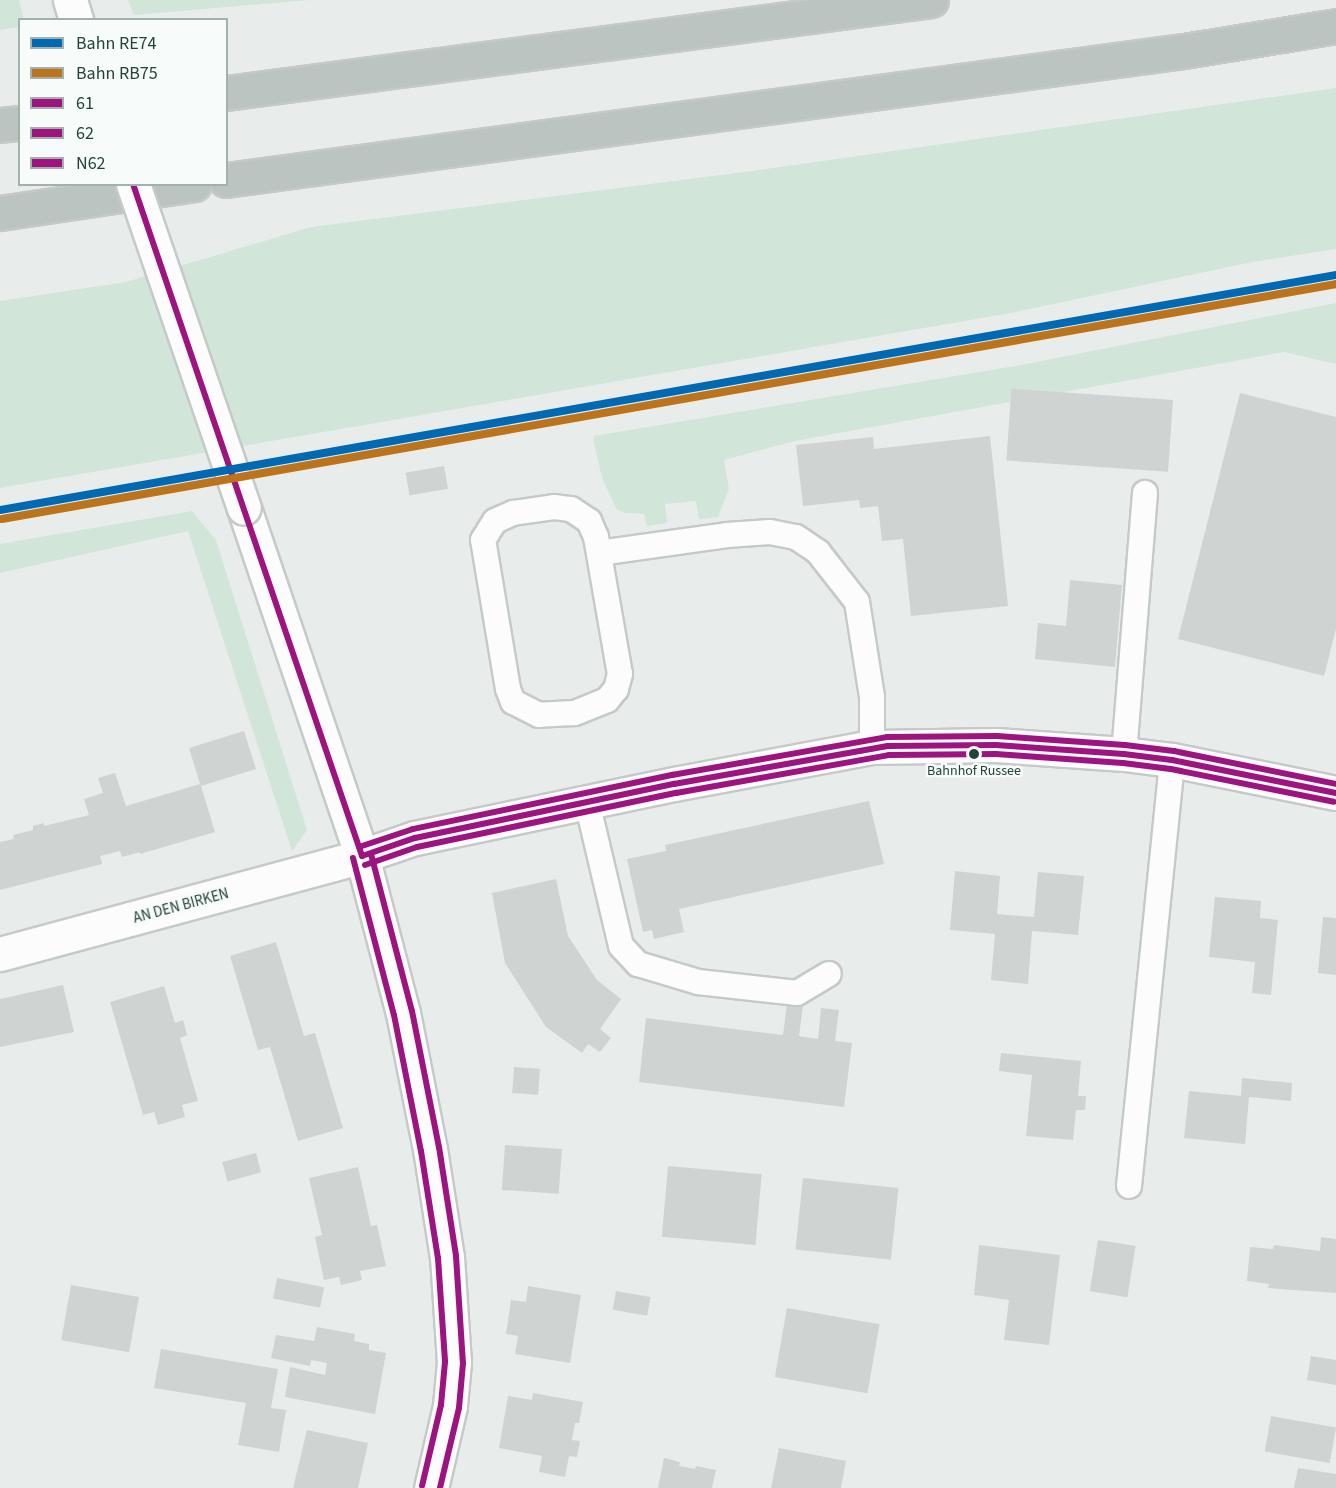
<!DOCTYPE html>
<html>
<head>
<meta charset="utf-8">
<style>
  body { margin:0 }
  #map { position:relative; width:1336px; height:1488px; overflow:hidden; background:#e8edeb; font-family:"Source Sans 3",sans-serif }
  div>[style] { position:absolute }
  .green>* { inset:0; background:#d1e6d8 }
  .building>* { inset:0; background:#cfd4d2; transform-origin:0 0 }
  .roads { filter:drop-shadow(2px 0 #c5cac8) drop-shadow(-2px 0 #c5cac8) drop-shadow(0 2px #c5cac8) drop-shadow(0 -2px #c5cac8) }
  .service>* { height:24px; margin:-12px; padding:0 12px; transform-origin:12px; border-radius:12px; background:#fcfcfc }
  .minor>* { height:33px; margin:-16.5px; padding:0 16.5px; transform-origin:16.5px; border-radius:16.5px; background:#fcfcfc }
  .tertiary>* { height:33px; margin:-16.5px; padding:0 16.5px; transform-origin:16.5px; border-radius:16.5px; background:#fcfcfc }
  .motorway>* { height:33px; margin:-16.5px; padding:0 16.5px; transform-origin:16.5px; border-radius:16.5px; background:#bcc4c2 }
  .bridges { filter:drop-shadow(2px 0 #c5cac8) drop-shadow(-2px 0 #c5cac8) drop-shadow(0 2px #c5cac8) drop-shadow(0 -2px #c5cac8) }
  .tertiary-bridge>* { height:33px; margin:-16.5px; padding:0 16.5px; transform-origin:16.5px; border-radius:16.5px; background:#fcfcfc }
  .bus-1>* { height:6px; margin:-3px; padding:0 3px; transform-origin:3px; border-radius:3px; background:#9d1380 }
  .bus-2>* { height:6px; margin:-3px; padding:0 3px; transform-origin:3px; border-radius:3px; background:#9d1380 }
  .bus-3>* { height:6px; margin:-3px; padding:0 3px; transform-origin:3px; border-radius:3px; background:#9d1380 }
  .rail-1>* { height:8px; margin:-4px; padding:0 4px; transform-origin:4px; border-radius:4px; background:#0069b4 }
  .rail-2>* { height:8px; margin:-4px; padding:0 4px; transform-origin:4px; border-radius:4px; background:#bb741b }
  .dots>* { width:16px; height:16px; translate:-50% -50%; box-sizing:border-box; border:3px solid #f7fbf9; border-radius:50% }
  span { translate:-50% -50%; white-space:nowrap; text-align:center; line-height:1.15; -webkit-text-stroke:5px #f7fbf9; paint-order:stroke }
  .bus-label { font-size:14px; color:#24423a }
  .street-label { font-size:15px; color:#24423a }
  .legend { position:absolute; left:18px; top:18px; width:210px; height:168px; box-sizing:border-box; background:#f7fbf9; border:2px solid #a3b1ad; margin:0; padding:8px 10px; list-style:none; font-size:18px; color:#24423a }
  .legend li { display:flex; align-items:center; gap:12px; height:30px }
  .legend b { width:30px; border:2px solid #a3b1ad }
</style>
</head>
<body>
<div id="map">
  <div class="green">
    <div style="clip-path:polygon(0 0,19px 0,24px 19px,20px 20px,19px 27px,0 30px)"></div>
    <div style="clip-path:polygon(128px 0,310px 0,134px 15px)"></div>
    <div style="clip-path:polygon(1336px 88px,1336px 249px,1252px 262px,1011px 313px,0 488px,0 301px,126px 282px,311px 227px,752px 171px)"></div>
    <div style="clip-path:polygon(1336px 303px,1336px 364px,1284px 352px,795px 441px,724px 460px,729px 489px,718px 517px,699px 519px,696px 501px,665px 504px,667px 523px,647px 526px,644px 514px,625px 513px,617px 510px,602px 478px,594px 443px,593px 436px,1021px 365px)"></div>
    <div style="clip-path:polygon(192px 511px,216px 540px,307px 830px,292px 851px,188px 531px,0 573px,0 544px)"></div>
  </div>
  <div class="building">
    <div style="clip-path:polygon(1240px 393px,1336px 417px,1336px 629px,1324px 676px,1178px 639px)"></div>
    <div style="left:1173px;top:400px;width:72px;height:162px;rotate:94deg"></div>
    <div style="clip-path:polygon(990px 436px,1008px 606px,911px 616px,903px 539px,882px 541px,878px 506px,860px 508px,859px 500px,803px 506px,796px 445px,873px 437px,874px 449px)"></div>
    <div style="left:444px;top:466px;width:23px;height:39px;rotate:80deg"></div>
    <div style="clip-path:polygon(1070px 580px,1122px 585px,1115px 667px,1035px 659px,1038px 623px,1066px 626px)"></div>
    <div style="clip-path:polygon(244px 731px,256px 769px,201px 786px,215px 832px,140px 854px,140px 852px,122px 857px,120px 851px,100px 856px,102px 864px,0 890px,0 842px,14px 839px,13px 835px,33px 830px,33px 826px,44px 823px,44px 826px,89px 815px,84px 799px,103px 793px,98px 778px,115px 773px,126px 806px,200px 784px,189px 748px)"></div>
    <div style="clip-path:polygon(869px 801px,884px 864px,679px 909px,684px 932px,654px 939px,652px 930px,643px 932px,627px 859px,666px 851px,665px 845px)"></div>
    <div style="clip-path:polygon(955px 871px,1000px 876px,997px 914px,1034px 917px,1038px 872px,1084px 876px,1078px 935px,1032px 931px,1028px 984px,991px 980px,995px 934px,950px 930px)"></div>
    <div style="clip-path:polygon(556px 879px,568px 936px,597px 980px,621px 999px,600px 1029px,611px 1038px,600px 1052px,588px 1044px,582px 1053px,546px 1027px,505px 963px,492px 893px)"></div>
    <div style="clip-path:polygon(1215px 897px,1261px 901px,1260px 918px,1278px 920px,1271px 995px,1252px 993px,1255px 962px,1209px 957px)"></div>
    <div style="clip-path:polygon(1323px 917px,1336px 918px,1336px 975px,1318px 973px)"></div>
    <div style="clip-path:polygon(276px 942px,304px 1036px,315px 1033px,343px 1128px,298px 1141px,270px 1047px,258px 1050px,230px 956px)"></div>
    <div style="clip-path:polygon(63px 985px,74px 1032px,0 1047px,0 999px)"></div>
    <div style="clip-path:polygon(164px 986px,175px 1023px,183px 1020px,187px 1035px,180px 1038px,198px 1101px,182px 1105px,185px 1117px,158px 1125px,154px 1112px,143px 1115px,110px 1002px)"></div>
    <div style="clip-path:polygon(787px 1004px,803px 1006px,799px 1036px,818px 1039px,821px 1008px,839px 1010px,835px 1041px,852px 1043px,844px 1107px,639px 1082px,646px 1018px,783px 1035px)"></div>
    <div style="clip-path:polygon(1001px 1053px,1081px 1061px,1078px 1096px,1086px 1096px,1085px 1110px,1076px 1110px,1073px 1140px,1026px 1136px,1032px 1075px,999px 1071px)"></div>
    <div style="left:514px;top:1067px;width:26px;height:26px;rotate:4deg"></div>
    <div style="clip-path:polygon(1242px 1078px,1292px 1083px,1291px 1101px,1249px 1097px,1245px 1144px,1184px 1138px,1189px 1091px,1241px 1096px)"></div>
    <div style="left:505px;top:1145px;width:57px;height:45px;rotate:4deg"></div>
    <div style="left:256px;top:1153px;width:20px;height:35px;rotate:75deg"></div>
    <div style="left:668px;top:1166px;width:94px;height:71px;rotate:5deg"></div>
    <div style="clip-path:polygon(358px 1167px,371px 1226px,377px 1225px,386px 1266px,360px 1271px,362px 1280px,341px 1285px,339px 1277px,324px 1280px,315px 1237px,322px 1235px,309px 1178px)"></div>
    <div style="left:803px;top:1178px;width:96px;height:72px;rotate:6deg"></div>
    <div style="clip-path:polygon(1321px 1237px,1336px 1239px,1336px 1293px,1268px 1288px,1269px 1284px,1247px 1281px,1250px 1247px,1273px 1249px,1274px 1245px,1320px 1251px)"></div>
    <div style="left:1098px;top:1240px;width:38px;height:52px;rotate:9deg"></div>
    <div style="clip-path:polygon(979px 1245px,1060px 1255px,1049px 1345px,1004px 1340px,1009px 1300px,974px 1295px)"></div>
    <div style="left:277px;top:1278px;width:48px;height:21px;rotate:11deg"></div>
    <div style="left:71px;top:1285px;width:69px;height:56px;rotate:10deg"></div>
    <div style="clip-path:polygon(528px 1286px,581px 1295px,570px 1363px,515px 1354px,518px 1336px,506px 1334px,511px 1300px,526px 1302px)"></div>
    <div style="left:616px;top:1291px;width:35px;height:19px;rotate:10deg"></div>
    <div style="left:787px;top:1308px;width:94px;height:70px;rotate:10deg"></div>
    <div style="clip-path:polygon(317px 1327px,355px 1334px,354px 1341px,369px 1344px,369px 1350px,386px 1353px,375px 1414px,285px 1397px,290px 1367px,325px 1375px,327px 1363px,311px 1360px,310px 1366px,271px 1358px,276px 1335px,314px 1341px)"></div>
    <div style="clip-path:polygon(161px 1349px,278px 1369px,271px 1408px,286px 1410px,279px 1452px,238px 1445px,246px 1403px,154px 1388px)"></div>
    <div style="clip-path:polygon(1311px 1356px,1336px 1360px,1336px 1385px,1307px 1380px)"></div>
    <div style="clip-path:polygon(533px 1393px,583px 1402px,579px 1423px,575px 1423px,572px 1440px,580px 1441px,577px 1457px,569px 1456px,565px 1477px,539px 1472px,542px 1456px,499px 1448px,508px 1396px,532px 1400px)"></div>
    <div style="left:1271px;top:1416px;width:66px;height:36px;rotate:10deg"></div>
    <div style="clip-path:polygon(307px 1430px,368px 1443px,358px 1488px,293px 1488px)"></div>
    <div style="clip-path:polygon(779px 1448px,846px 1461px,841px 1488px,771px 1488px)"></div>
    <div style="clip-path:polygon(664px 1458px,680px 1462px,679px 1466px,695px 1469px,696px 1466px,716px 1470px,712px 1488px,658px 1488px)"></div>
    <div style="clip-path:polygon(1298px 1468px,1336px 1474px,1336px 1488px,1294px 1488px)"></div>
  </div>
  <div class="roads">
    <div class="service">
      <div style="left:554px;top:507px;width:17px;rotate:7deg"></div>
      <div style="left:571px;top:509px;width:22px;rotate:34deg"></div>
      <div style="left:589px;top:521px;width:17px;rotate:66deg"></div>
      <div style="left:596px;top:537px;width:139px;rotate:80.1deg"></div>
      <div style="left:620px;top:674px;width:16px;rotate:105deg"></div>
      <div style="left:616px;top:689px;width:14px;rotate:129deg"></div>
      <div style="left:607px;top:700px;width:35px;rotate:158deg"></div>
      <div style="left:574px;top:713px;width:35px;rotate:177deg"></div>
      <div style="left:539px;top:715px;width:29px;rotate:-153deg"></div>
      <div style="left:513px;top:702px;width:14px;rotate:-111deg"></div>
      <div style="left:508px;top:689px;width:151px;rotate:-99.5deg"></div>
      <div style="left:483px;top:540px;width:22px;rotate:-58deg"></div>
      <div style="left:495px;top:521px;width:20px;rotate:-24deg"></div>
      <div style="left:513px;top:513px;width:41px;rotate:-8.3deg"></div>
      <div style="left:599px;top:553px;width:129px;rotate:-8deg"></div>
      <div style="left:727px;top:535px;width:43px;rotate:-4deg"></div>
      <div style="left:770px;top:532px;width:26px;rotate:11deg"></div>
      <div style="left:796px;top:537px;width:27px;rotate:34deg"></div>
      <div style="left:818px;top:552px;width:63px;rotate:52deg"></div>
      <div style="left:857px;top:602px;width:96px;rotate:81deg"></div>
      <div style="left:872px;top:697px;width:50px;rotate:90deg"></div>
      <div style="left:1124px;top:754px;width:262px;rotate:-85.4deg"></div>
      <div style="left:587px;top:802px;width:148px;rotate:76.7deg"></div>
      <div style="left:621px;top:946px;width:25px;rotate:47deg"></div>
      <div style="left:638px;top:964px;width:63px;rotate:16.7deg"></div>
      <div style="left:698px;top:982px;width:100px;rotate:6.3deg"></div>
      <div style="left:797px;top:993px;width:37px;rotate:-31deg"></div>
      <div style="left:1129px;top:1186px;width:428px;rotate:-84.2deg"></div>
    </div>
    <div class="minor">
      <div style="left:0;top:954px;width:375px;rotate:-15.1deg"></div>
      <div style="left:362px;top:856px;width:56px;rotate:-18.8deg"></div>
      <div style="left:415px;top:838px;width:265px;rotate:-11.8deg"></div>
      <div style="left:674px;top:784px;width:201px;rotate:-10.6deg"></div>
      <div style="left:872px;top:747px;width:124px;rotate:-0.9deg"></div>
      <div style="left:996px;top:745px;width:128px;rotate:4deg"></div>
      <div style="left:1124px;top:754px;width:48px;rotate:7.1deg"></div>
      <div style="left:1172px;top:760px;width:167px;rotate:11.4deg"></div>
    </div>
    <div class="tertiary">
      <div style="left:70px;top:0;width:21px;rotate:73deg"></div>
      <div style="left:244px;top:508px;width:367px;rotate:71.3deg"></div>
      <div style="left:362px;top:856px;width:162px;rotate:75.4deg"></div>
      <div style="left:403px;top:1013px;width:139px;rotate:78.8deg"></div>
      <div style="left:430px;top:1149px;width:109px;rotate:81.1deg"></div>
      <div style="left:447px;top:1257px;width:105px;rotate:86.2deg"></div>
      <div style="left:454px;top:1362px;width:44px;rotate:95.2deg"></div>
      <div style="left:450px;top:1406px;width:84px;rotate:103deg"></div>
    </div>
    <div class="motorway">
      <div style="left:226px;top:93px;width:711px;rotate:-7.51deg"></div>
      <div style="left:0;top:125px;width:20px;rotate:-6deg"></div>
      <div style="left:226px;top:180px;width:967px;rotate:-7.67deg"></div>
      <div style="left:1184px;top:51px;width:154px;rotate:-9.3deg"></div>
      <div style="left:0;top:213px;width:196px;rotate:-8.5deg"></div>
    </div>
  </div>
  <div class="bridges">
    <div class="tertiary-bridge">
      <div style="left:133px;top:184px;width:342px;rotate:71.1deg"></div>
    </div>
  </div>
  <div class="bus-1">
    <div style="left:133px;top:184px;width:710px;rotate:71.18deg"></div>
    <div style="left:362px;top:856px;width:56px;rotate:-18.8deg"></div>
    <div style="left:415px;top:838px;width:265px;rotate:-11.8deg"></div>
    <div style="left:674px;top:784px;width:217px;rotate:-10.1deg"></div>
    <div style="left:888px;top:746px;width:108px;rotate:-0.5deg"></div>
    <div style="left:996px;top:745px;width:128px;rotate:4deg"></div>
    <div style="left:1124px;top:754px;width:48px;rotate:7.1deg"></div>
    <div style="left:1172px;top:760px;width:167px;rotate:11.4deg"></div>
  </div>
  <div class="bus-2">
    <div style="left:353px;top:858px;width:162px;rotate:75.4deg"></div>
    <div style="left:394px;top:1015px;width:139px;rotate:78.8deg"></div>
    <div style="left:421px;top:1151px;width:108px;rotate:81deg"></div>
    <div style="left:438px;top:1258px;width:104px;rotate:86.1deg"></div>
    <div style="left:445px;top:1362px;width:43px;rotate:95.3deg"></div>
    <div style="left:441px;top:1405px;width:83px;rotate:103.2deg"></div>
    <div style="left:365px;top:865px;width:55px;rotate:-19.1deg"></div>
    <div style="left:417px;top:847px;width:265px;rotate:-11.8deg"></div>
    <div style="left:676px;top:793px;width:216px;rotate:-10.1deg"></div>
    <div style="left:889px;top:755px;width:107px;rotate:-0.5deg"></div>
    <div style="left:996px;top:754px;width:127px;rotate:4.1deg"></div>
    <div style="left:1123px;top:763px;width:48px;rotate:7.1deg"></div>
    <div style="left:1171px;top:769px;width:166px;rotate:11.4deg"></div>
  </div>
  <div class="bus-3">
    <div style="left:359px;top:847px;width:57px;rotate:-18.4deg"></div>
    <div style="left:413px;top:829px;width:265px;rotate:-11.8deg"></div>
    <div style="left:672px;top:775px;width:218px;rotate:-10deg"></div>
    <div style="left:887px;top:737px;width:110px;rotate:-0.5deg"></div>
    <div style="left:997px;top:736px;width:128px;rotate:4deg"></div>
    <div style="left:1125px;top:745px;width:49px;rotate:7deg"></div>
    <div style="left:1174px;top:751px;width:165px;rotate:11.5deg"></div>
    <div style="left:371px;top:854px;width:162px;rotate:75.4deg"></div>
    <div style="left:412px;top:1011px;width:139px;rotate:78.8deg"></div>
    <div style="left:439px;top:1147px;width:110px;rotate:81.1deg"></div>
    <div style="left:456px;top:1256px;width:107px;rotate:86.3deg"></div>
    <div style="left:463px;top:1363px;width:45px;rotate:95.1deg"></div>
    <div style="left:459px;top:1408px;width:82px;rotate:103.4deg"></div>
  </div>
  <div class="rail-1">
    <div style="left:0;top:510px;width:1357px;rotate:-9.98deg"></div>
  </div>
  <div class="rail-2">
    <div style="left:2px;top:519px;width:1355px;rotate:-9.99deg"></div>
  </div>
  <div class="dots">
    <div style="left:974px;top:754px;background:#24423a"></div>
  </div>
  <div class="bus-label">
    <span style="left:974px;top:771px">Bahnhof Russee</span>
  </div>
  <div class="street-label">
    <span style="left:181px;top:906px;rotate:-15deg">AN DEN BIRKEN</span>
  </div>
  <ul class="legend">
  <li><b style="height:8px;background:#0069b4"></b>Bahn RE74</li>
  <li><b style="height:8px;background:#bb741b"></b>Bahn RB75</li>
  <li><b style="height:8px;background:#9d1380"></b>61</li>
  <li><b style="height:8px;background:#9d1380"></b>62</li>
  <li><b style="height:8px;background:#9d1380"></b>N62</li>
  </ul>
</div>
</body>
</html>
